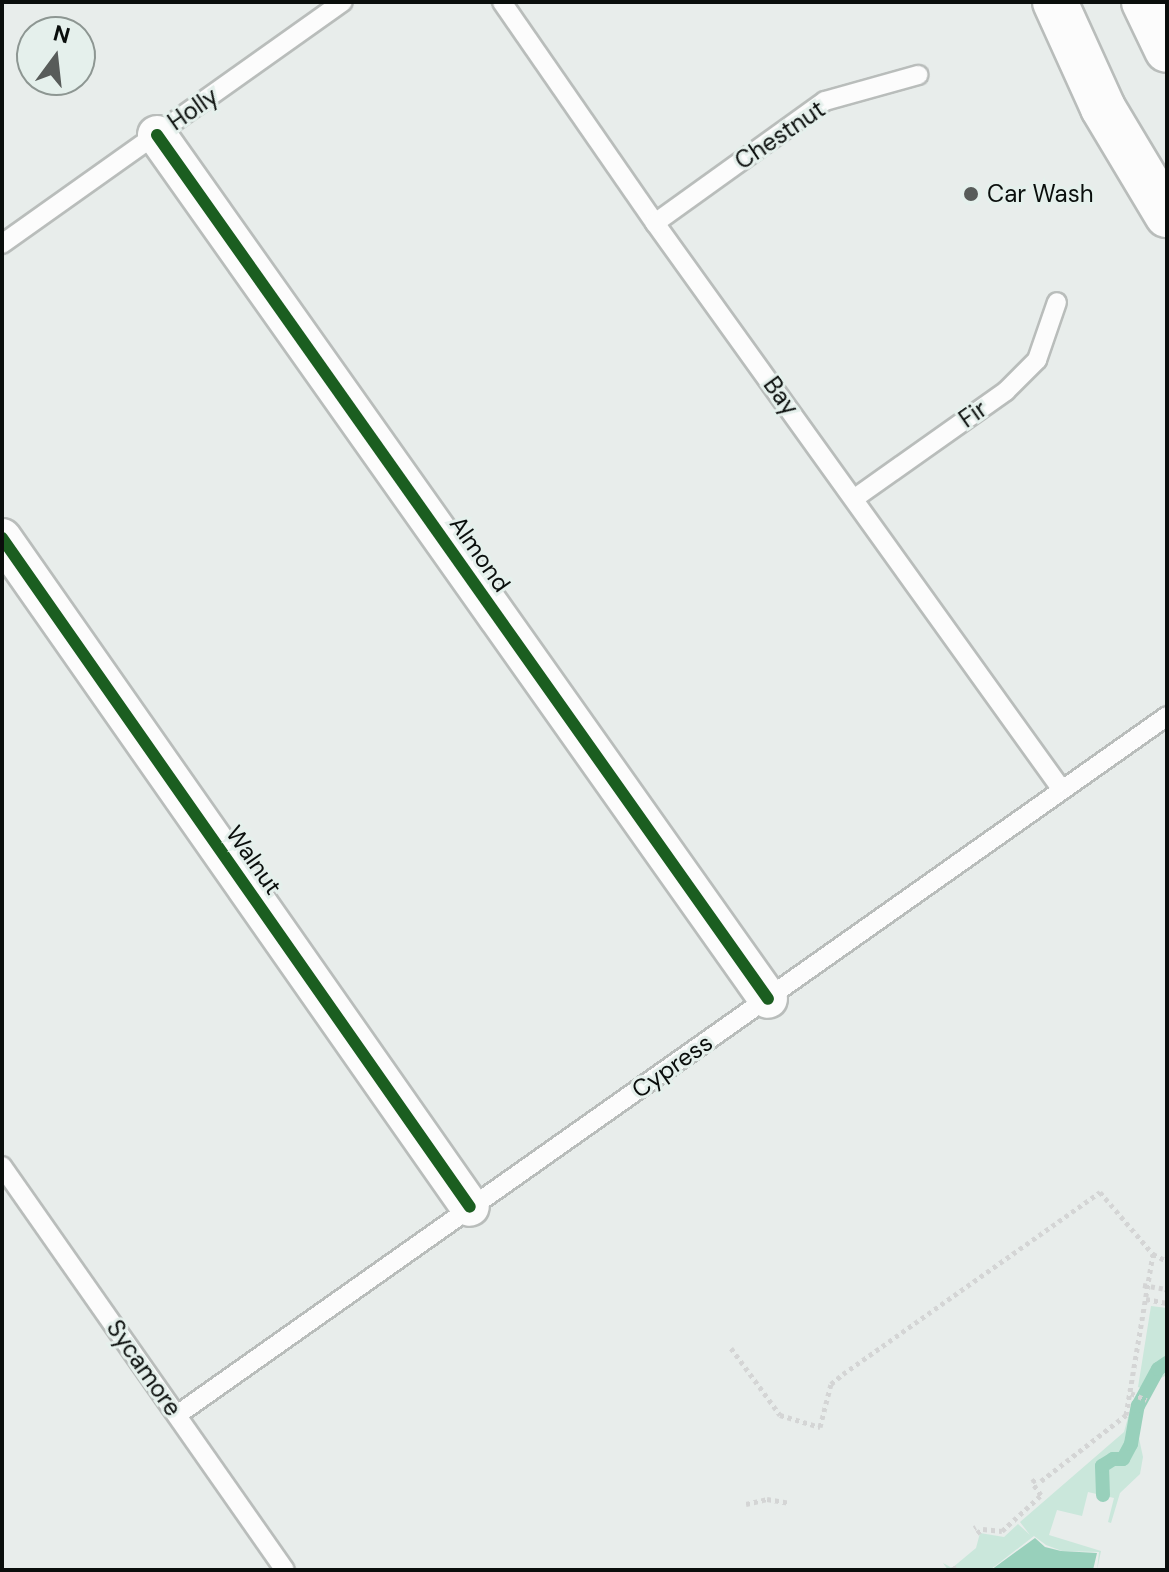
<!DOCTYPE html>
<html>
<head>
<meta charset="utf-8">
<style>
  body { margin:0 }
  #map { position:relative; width:1169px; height:1572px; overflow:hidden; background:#e8edeb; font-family:"DM Sans",sans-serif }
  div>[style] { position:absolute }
  .green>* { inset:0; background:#cae7db }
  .water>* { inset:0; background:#98d0bb }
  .stream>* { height:14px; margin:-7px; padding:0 7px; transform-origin:7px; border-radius:7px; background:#98d0bb }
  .path>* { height:5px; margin-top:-2.5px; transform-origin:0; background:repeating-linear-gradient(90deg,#d4d5d5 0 4px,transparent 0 8px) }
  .roads { filter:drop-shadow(2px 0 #b9bdbb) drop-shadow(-2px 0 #b9bdbb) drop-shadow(0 2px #b9bdbb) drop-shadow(0 -2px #b9bdbb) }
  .lane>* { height:18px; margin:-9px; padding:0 9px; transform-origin:9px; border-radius:9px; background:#fcfcfc }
  .street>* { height:38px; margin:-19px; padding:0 19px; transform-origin:19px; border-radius:19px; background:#fcfcfc }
  .secondary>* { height:44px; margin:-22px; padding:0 22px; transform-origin:22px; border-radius:22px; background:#fcfcfc }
  .path-bridge>* { height:5px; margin-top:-2.5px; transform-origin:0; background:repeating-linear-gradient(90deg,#d4d5d5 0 4px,transparent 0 8px) }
  .cycleway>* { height:12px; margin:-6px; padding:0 6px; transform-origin:6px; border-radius:6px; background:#1b5e20 }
  .dots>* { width:22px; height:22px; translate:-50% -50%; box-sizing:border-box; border:4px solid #e5f0ec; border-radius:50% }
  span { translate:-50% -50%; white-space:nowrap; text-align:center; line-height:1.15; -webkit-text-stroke:6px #e5f0ec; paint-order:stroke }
  .street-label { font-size:24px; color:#0a0e0c }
  .poi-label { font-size:24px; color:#0a0e0c }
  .left { translate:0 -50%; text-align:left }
  .frame { position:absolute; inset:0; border:4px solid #0a0e0c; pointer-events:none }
  .north { position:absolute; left:16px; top:16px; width:80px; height:80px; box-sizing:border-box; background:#e5f0ec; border:2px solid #8d9692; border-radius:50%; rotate:15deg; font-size:22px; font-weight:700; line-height:32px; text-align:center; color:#0a0e0c }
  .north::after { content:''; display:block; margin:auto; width:28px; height:36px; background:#585c5a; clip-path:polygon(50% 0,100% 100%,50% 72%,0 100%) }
</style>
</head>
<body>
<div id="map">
  <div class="green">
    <div style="clip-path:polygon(1151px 1306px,1167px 1308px,1167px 1375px,1159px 1379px,1151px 1392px,1138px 1387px)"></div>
    <div style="clip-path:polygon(1132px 1403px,1143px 1405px,1137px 1429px,1143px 1457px,1140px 1474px,1120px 1493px,1111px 1523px,1108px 1522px,1114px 1498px,1088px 1492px,1082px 1516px,1057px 1510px,1049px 1535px,1101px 1551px,1097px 1570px,1099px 1552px,1062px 1551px,1046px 1545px,1034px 1536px,990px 1570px,948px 1570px,943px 1563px,952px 1568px,976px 1548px,980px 1533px,1004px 1537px,1018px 1524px,1030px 1535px,1020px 1522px,1124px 1432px)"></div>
  </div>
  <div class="water">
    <div style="clip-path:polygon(1035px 1538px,1045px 1547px,1061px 1551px,1097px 1553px,1093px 1570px,991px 1570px)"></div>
  </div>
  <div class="stream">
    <div style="left:1103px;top:1495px;width:29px;rotate:-92deg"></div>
    <div style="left:1102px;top:1466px;width:13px;rotate:-32deg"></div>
    <div style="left:1113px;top:1459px;width:10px"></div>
    <div style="left:1123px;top:1459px;width:17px;rotate:-62deg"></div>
    <div style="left:1131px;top:1444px;width:39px;rotate:-80deg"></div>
    <div style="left:1138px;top:1406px;width:42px;rotate:-61.6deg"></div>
    <div style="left:1158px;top:1369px;width:11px;rotate:-34deg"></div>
  </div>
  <div class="path">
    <div style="left:1165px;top:1289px;width:2px;rotate:27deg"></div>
    <div style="left:1146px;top:1299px;width:21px;rotate:11deg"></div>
    <div style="left:1167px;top:1303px;width:3px;rotate:-90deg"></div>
    <div style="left:731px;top:1348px;width:83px;rotate:53.8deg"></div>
    <div style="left:780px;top:1415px;width:42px;rotate:16.7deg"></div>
    <div style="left:820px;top:1427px;width:44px;rotate:-75.7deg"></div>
    <div style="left:831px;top:1384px;width:16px;rotate:-40deg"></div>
    <div style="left:843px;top:1374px;width:315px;rotate:-35.3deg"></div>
    <div style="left:1100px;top:1192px;width:82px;rotate:49.5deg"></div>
    <div style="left:1153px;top:1254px;width:16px;rotate:27deg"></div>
    <div style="left:1131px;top:1393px;width:17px;rotate:24deg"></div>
    <div style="left:1041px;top:1481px;width:108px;rotate:-37.8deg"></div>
    <div style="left:1126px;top:1415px;width:163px;rotate:-80.5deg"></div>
    <div style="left:746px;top:1504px;width:22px;rotate:-13deg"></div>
    <div style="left:767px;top:1499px;width:22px;rotate:10deg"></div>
    <div style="left:974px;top:1528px;width:2px;rotate:-27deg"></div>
    <div style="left:977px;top:1533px;width:7px;rotate:-34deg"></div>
    <div style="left:983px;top:1529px;width:19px;rotate:6deg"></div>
    <div style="left:1002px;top:1531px;width:53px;rotate:-42.7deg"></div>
    <div style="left:1041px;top:1495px;width:16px;rotate:-125deg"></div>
    <div style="left:1032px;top:1482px;width:5px;rotate:-37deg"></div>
    <div style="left:953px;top:1566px;width:4px;rotate:63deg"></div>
  </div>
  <div class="roads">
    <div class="lane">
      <div style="left:502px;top:2px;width:269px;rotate:55.3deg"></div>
      <div style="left:655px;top:223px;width:698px;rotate:54.33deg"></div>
      <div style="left:655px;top:223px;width:209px;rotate:-35.7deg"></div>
      <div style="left:825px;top:101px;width:97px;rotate:-15.6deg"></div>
      <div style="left:2px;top:244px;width:418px;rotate:-35.4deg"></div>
      <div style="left:855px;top:498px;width:185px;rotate:-35.3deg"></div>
      <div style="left:1006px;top:391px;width:44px;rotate:-45deg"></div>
      <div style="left:1037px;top:360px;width:61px;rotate:-71deg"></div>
      <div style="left:2px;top:1166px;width:493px;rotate:55deg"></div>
      <div style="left:177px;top:1415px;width:1212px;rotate:-35.22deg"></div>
    </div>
    <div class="street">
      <div style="left:157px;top:135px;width:1058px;rotate:54.73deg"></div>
      <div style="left:2px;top:538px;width:816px;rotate:55.03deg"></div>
    </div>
    <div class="secondary">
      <div style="left:1055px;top:2px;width:116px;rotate:65.6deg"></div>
      <div style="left:1103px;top:108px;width:125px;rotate:59.1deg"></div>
      <div style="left:1144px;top:2px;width:53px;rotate:64.4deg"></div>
    </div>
  </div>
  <div class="path-bridge">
    <div style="left:1143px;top:1285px;width:22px;rotate:10deg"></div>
  </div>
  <div class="cycleway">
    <div style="left:157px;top:135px;width:1058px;rotate:54.73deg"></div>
    <div style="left:2px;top:538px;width:816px;rotate:55.03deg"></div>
  </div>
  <div class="dots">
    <div style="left:971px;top:194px;background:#585c5a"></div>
  </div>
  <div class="street-label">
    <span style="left:193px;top:109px;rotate:-35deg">Holly</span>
    <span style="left:780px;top:135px;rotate:-34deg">Chestnut</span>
    <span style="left:781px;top:396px;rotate:54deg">Bay</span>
    <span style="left:973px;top:414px;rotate:-35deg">Fir</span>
    <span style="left:480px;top:554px;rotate:55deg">Almond</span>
    <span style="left:254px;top:860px;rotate:55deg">Walnut</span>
    <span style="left:672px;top:1066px;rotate:-35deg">Cypress</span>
    <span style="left:144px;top:1368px;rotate:55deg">Sycamore</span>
  </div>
  <div class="poi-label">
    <span class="left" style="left:987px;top:194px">Car Wash</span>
  </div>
  <div class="frame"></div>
  <div class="north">N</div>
</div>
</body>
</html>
